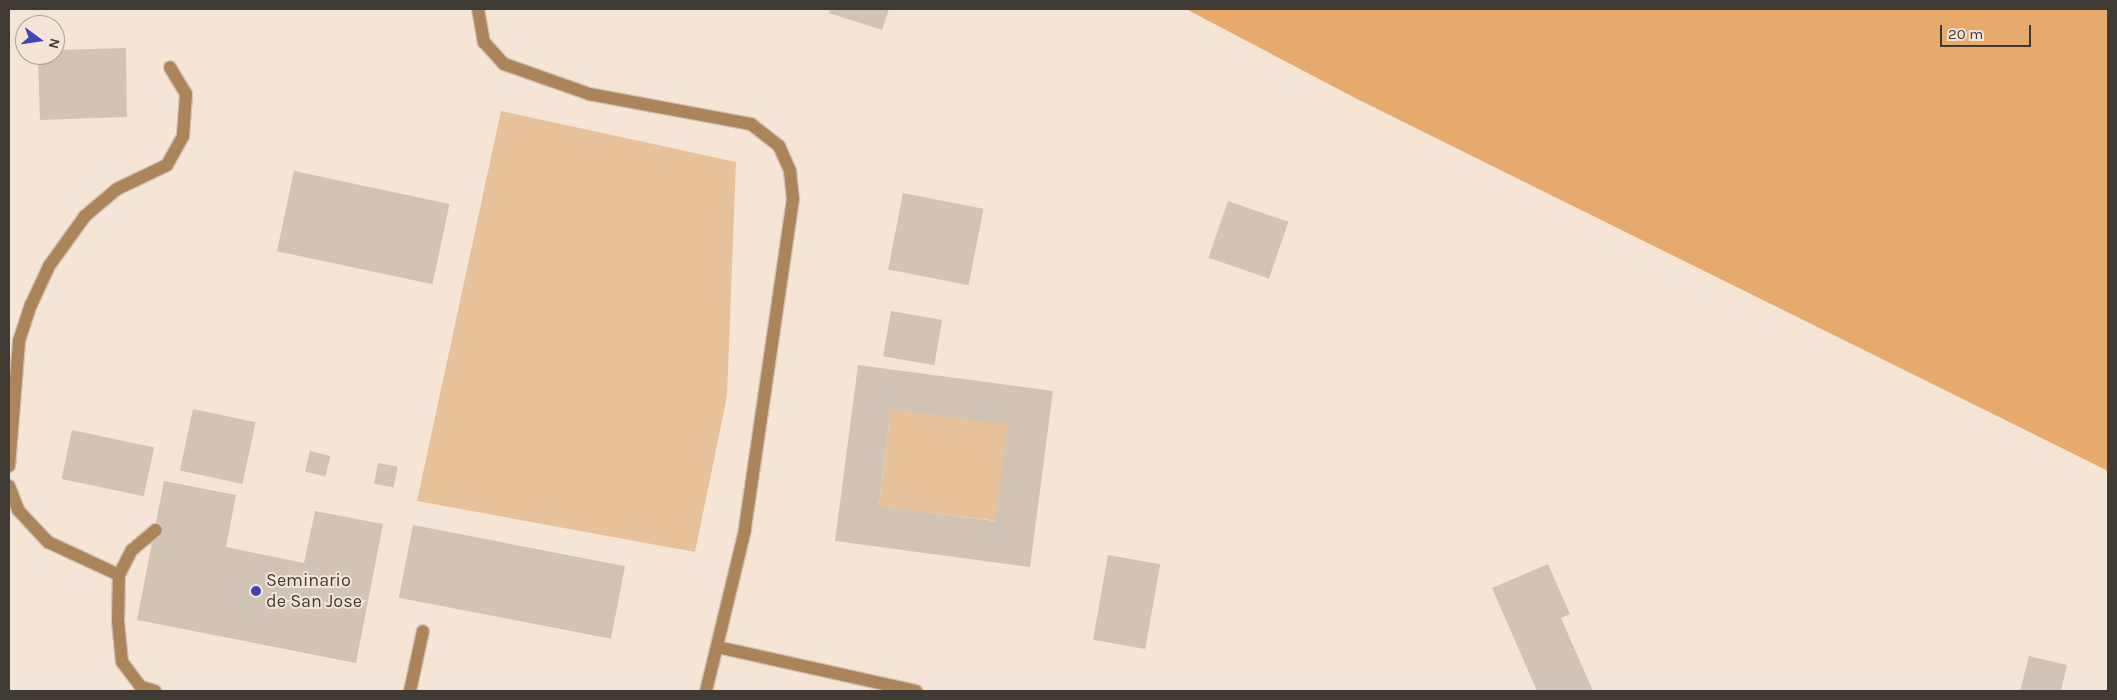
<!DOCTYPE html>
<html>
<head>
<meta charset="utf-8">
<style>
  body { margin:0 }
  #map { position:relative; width:2117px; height:700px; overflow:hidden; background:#f4e5d7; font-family:Karla,sans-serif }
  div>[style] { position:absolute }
  .green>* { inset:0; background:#e7c19a; transform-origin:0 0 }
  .water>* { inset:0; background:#e6ab6c }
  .building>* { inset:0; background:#d2c4b5; transform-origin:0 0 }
  .roads { filter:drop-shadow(1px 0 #d0c3b6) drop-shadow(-1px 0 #d0c3b6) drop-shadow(0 1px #d0c3b6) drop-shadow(0 -1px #d0c3b6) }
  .minor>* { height:12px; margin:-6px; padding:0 6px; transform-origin:6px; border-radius:6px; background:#ab845a }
  .dots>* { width:14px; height:14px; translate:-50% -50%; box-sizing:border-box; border:2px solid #f4e5d7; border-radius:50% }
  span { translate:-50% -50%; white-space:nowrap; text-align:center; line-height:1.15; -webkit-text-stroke:4px #f4e5d7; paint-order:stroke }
  .poi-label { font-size:18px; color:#403a34 }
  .left { translate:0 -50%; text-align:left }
  .frame { position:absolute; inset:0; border:10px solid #403a34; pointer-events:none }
  .north { position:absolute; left:15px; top:15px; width:50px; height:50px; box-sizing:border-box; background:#f4e5d7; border:1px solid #aca196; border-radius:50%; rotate:104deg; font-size:14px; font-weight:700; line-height:20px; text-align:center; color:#403a34 }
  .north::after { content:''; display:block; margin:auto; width:18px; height:22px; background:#4443b8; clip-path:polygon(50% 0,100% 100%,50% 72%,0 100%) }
  .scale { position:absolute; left:1940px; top:25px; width:91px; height:22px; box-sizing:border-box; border:2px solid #403a34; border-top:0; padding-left:6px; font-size:15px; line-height:18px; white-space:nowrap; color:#403a34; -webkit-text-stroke:4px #f4e5d7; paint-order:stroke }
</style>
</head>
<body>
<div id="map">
  <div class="green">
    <div style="clip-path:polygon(501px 111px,736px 162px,727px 396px,695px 552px,417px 501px)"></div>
    <div style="left:891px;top:410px;width:118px;height:97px;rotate:7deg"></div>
  </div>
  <div class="water">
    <div style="clip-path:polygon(1186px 9px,2108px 9px,2108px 471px,1357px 99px)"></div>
  </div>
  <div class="building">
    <div style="clip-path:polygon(830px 9px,889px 9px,882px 30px,829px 13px)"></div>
    <div style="clip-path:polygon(126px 48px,127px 117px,40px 120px,38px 55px,55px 55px,55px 50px)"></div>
    <div style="left:294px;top:171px;width:159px;height:82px;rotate:12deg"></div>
    <div style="left:903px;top:193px;width:82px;height:78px;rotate:11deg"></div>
    <div style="left:1228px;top:201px;width:64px;height:60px;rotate:19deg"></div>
    <div style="left:891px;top:311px;width:52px;height:46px;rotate:10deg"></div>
    <div style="clip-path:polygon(evenodd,858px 365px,1053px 391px,1030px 567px,835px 541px,858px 365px,891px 410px,1008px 425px,995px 521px,879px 506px,891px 410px)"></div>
    <div style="left:193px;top:409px;width:64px;height:63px;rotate:12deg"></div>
    <div style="left:72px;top:430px;width:84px;height:50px;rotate:12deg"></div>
    <div style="left:310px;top:451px;width:21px;height:21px;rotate:14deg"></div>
    <div style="left:378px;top:463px;width:20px;height:21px;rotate:11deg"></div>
    <div style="clip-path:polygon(164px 481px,236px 495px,226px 547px,304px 563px,315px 511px,383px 524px,356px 663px,137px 620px)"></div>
    <div style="left:413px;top:525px;width:216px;height:74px;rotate:11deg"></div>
    <div style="left:1108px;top:555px;width:53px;height:86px;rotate:10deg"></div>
    <div style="clip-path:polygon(1548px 564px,1570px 614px,1561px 618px,1593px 691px,1537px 691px,1492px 588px)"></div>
    <div style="clip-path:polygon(2029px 656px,2067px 665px,2061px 691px,2020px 691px)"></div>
  </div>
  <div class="roads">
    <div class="minor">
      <div style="left:478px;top:9px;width:34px;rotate:80deg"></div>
      <div style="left:484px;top:42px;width:30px;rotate:48deg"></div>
      <div style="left:504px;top:64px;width:90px;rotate:19.4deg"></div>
      <div style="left:589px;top:94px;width:165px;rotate:10.5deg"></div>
      <div style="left:751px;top:124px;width:36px;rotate:38deg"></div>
      <div style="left:779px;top:146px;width:27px;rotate:66deg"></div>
      <div style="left:790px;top:171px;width:28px;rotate:84deg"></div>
      <div style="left:793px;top:199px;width:334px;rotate:98.3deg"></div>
      <div style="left:745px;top:530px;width:166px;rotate:103.6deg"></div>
      <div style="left:9px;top:466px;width:125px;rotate:-85.4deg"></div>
      <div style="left:19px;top:341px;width:38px;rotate:-72deg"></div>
      <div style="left:31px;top:305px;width:43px;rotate:-65.2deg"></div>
      <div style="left:49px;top:266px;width:62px;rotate:-54.2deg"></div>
      <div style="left:85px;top:216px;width:42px;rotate:-40.2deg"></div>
      <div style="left:117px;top:189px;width:55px;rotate:-25.6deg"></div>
      <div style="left:167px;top:165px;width:33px;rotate:-61deg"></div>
      <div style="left:183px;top:136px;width:42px;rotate:-85.9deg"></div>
      <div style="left:186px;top:94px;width:31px;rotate:-121deg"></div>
      <div style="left:9px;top:486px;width:26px;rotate:69deg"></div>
      <div style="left:18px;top:510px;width:44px;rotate:46.8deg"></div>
      <div style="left:48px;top:542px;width:78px;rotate:24.9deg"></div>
      <div style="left:717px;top:647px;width:204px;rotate:12.5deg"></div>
      <div style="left:155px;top:691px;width:15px;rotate:-164deg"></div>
      <div style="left:141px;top:687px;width:31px;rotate:-127deg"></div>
      <div style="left:122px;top:662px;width:41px;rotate:-95.6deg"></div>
      <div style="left:118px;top:621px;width:46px;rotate:-88.8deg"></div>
      <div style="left:119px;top:575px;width:28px;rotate:-63deg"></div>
      <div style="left:132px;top:550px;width:31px;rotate:-40deg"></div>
      <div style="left:410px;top:691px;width:61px;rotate:-77.8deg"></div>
    </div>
  </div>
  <div class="dots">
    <div style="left:256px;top:591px;background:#4443b8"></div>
  </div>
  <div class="poi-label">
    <span class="left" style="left:266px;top:591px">Seminario<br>de San Jose</span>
  </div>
  <div class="frame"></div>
  <div class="north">N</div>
  <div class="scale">20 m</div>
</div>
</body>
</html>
